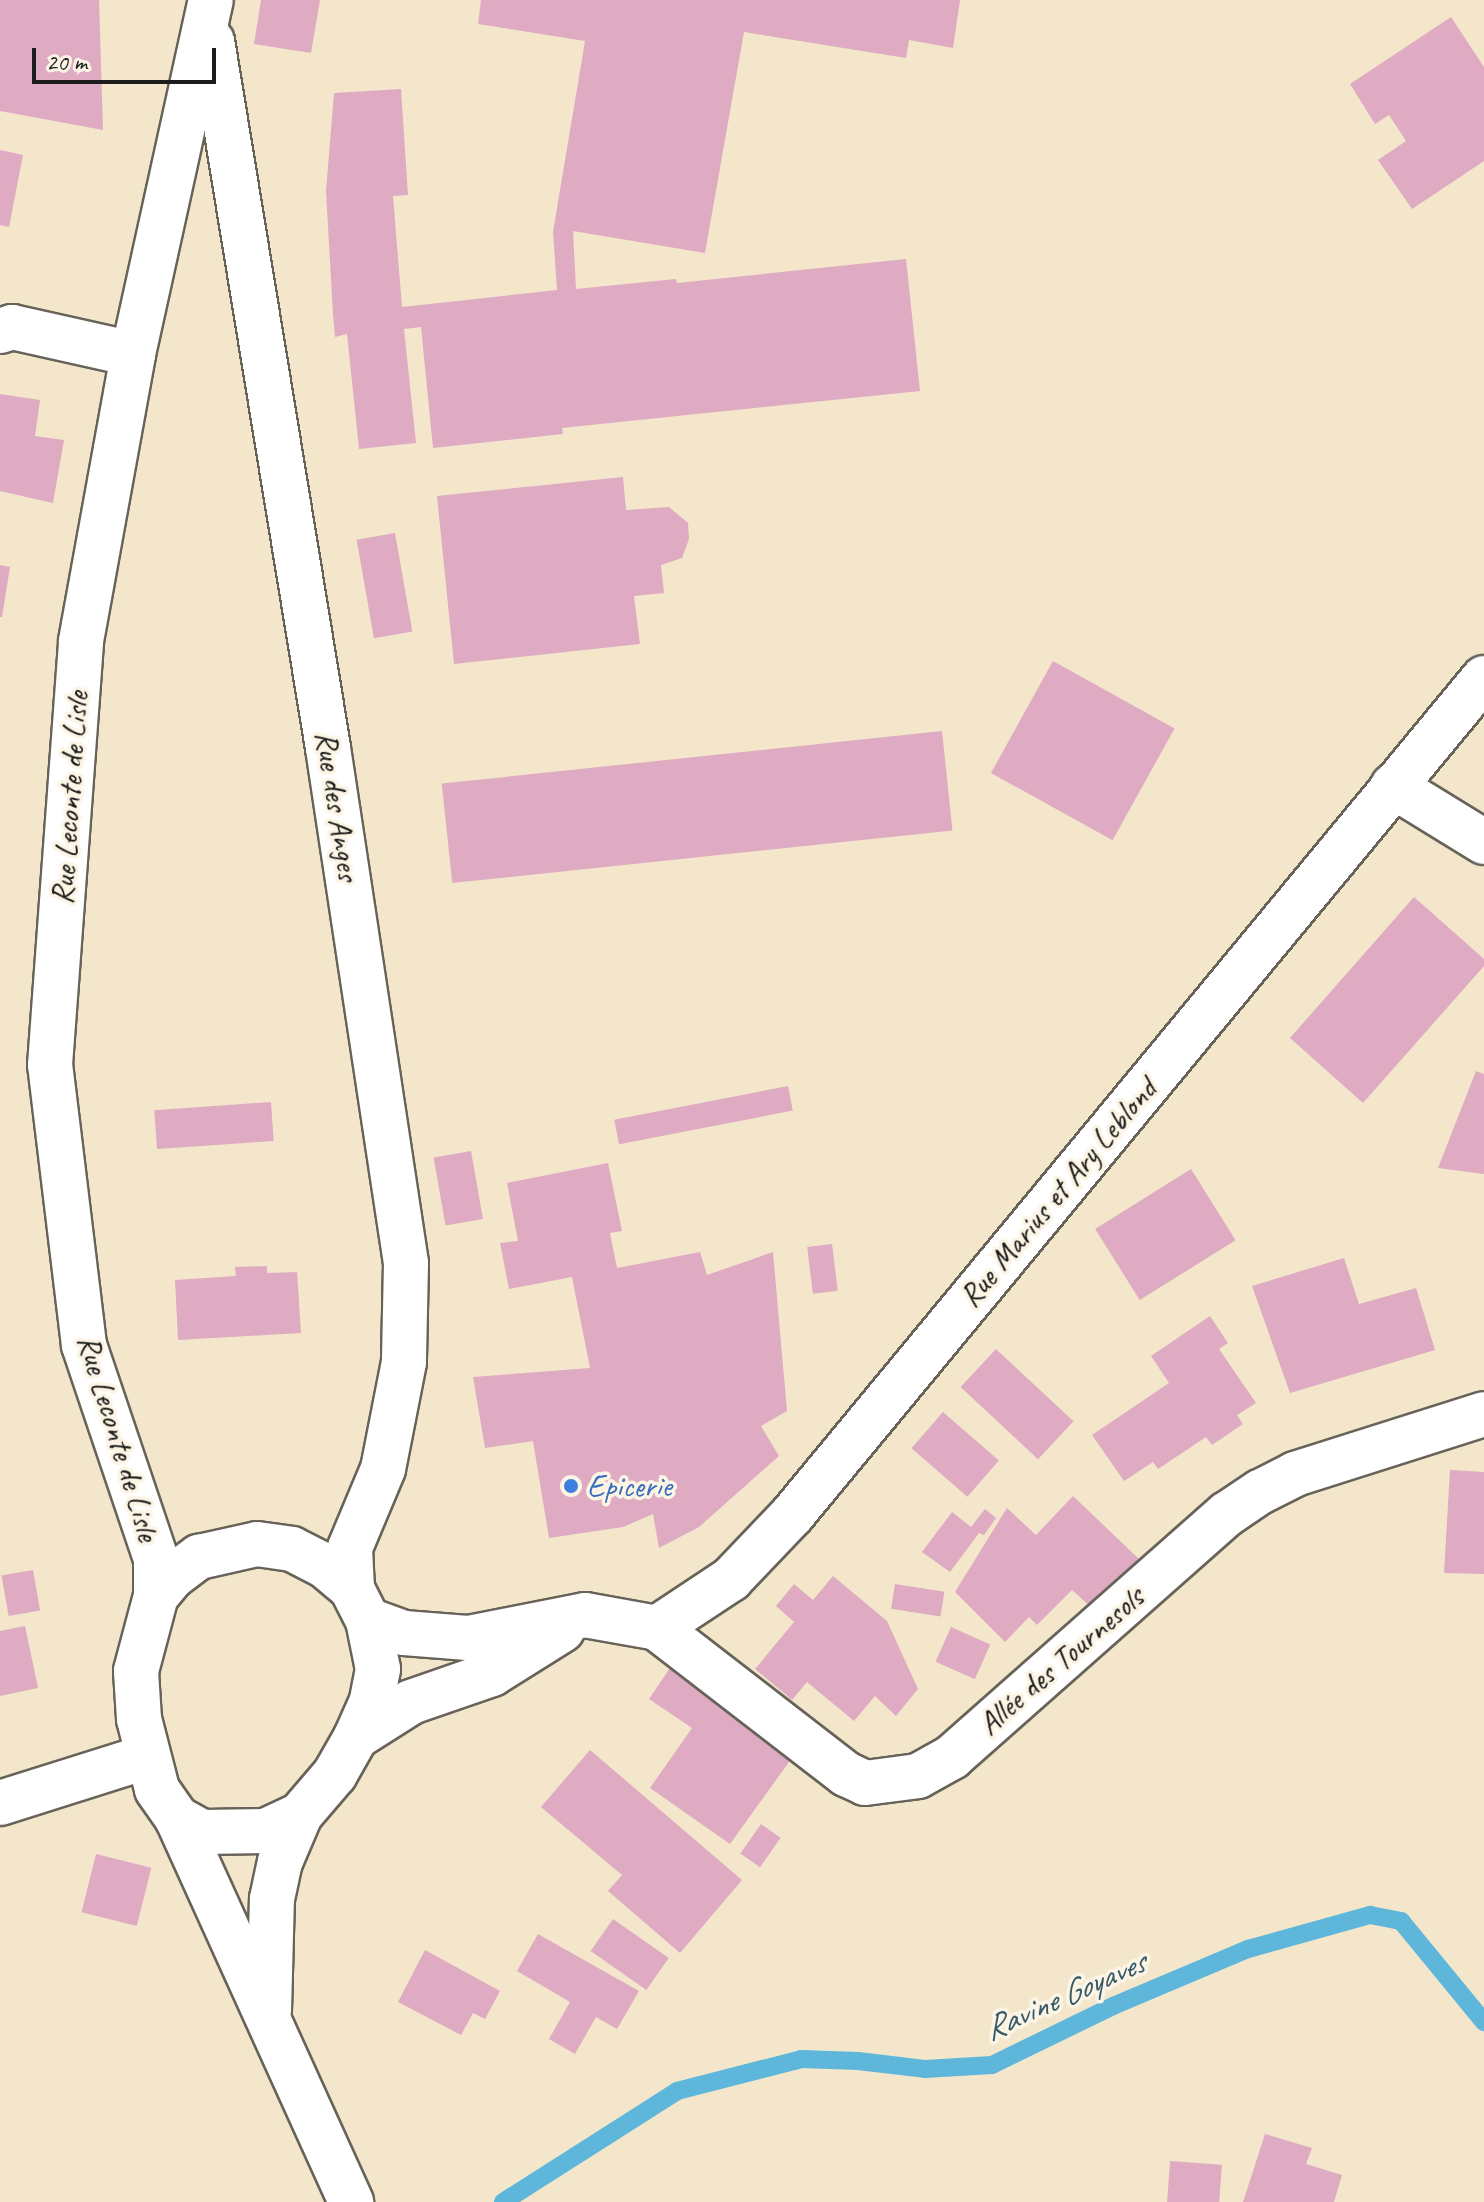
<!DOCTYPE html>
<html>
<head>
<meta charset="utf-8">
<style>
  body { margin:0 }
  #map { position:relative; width:1484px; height:2202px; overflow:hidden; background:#f3e6cb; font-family:Caveat,sans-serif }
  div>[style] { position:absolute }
  .stream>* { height:18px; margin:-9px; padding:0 9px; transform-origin:9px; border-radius:9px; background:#5eb7db }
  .building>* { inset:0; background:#deabc2; transform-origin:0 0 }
  .roads { filter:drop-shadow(2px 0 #676359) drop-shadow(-2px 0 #676359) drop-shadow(0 2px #676359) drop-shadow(0 -2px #676359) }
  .minor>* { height:44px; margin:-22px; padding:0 22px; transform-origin:22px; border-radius:22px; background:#fff }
  .tertiary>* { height:44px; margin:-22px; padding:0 22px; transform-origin:22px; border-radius:22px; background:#fff }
  .dots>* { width:22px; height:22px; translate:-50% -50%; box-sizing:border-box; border:4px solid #fcf5e5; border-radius:50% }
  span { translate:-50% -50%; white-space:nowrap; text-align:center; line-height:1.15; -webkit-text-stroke:7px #fcf5e5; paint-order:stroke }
  .street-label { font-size:32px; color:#1c1c1c }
  .shop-label { font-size:32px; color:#366cbe }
  .left { translate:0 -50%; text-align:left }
  .water-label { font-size:34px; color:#365a68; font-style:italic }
  .scale { position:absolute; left:32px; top:48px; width:184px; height:36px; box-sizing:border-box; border:4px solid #1c1c1c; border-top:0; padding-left:10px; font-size:24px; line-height:28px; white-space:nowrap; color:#1c1c1c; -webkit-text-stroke:6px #fcf5e5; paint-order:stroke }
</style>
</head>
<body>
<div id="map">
  <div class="stream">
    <div style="left:503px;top:2202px;width:206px;rotate:-32.5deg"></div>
    <div style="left:677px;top:2091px;width:129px;rotate:-14.4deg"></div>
    <div style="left:802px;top:2059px;width:56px;rotate:2deg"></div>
    <div style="left:858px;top:2061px;width:67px;rotate:6.8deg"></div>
    <div style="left:925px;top:2069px;width:67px;rotate:-3.4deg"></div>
    <div style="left:992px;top:2065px;width:135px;rotate:-26deg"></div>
    <div style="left:1113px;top:2006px;width:147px;rotate:-22.9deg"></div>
    <div style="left:1248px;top:1949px;width:127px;rotate:-15.6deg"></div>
    <div style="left:1370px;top:1915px;width:32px;rotate:11deg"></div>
    <div style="left:1401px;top:1921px;width:131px;rotate:50.6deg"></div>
  </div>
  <div class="building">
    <div style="clip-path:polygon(0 0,99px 0,103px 130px,0 111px)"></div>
    <div style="clip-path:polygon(261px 0,320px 0,311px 53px,254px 44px)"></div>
    <div style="clip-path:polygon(481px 0,960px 0,953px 48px,909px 40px,906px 58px,744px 32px,705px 253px,573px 231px,576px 289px,676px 279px,677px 283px,906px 259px,920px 391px,562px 428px,563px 434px,433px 448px,421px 327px,404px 329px,416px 443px,359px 449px,347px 334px,335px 337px,333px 314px,326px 191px,334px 93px,401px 89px,408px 195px,393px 196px,402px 307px,557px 290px,553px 232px,585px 41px,478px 24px)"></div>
    <div style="clip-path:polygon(1451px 17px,1484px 67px,1484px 161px,1412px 209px,1378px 160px,1406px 141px,1389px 115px,1375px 124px,1350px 84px)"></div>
    <div style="clip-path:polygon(0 150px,23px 155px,9px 227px,0 225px)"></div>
    <div style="clip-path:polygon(0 394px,40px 400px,35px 436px,64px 440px,53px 503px,0 491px)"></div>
    <div style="clip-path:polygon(623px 477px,626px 510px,669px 507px,688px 523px,689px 539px,682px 558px,661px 565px,664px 593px,634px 596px,640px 644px,454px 664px,437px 496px)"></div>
    <div style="left:395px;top:533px;width:100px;height:39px;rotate:80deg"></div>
    <div style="clip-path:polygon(0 565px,10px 567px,2px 617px,0 617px)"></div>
    <div style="left:1053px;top:661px;width:139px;height:128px;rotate:29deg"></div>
    <div style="left:942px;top:731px;width:100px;height:503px;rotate:84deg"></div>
    <div style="clip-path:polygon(1414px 897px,1484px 959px,1484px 966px,1363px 1103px,1290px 1038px)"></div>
    <div style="clip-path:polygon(1476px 1071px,1484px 1074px,1484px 1174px,1438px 1168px)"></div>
    <div style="left:788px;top:1086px;width:25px;height:177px;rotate:79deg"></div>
    <div style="left:271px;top:1102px;width:39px;height:117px;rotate:86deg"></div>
    <div style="left:471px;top:1151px;width:69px;height:38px;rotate:80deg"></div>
    <div style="clip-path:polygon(608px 1163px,622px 1231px,610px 1233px,617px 1268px,700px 1252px,707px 1275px,773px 1252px,787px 1411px,761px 1426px,779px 1456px,699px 1527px,659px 1548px,653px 1514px,623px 1527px,549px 1538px,533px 1441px,485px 1448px,473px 1377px,590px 1368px,572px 1277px,509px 1289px,500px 1243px,518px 1241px,507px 1183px)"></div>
    <div style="left:1191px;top:1169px;width:84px;height:113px;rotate:58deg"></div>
    <div style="left:832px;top:1244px;width:47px;height:25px;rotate:83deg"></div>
    <div style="clip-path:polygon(1344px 1258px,1359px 1304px,1416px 1288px,1435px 1350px,1290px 1393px,1252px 1286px)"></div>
    <div style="clip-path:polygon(267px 1266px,267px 1273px,297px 1272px,301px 1333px,178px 1340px,175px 1280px,236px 1276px,235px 1267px)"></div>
    <div style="clip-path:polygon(1210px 1316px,1228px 1343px,1219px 1349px,1256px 1403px,1237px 1415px,1243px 1424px,1212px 1445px,1206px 1437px,1158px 1469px,1153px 1462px,1124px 1481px,1092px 1435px,1169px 1383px,1151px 1356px)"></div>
    <div style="left:996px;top:1349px;width:106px;height:52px;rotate:43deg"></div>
    <div style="left:943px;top:1412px;width:74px;height:48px;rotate:41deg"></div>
    <div style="clip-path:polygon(1450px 1470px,1484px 1472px,1484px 1574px,1444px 1573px)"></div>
    <div style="clip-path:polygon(1073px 1496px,1139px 1559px,1094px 1610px,1072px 1590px,1037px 1625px,1029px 1617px,1005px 1642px,955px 1592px,1007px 1508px,1036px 1535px)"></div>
    <div style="clip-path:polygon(985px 1509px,996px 1518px,984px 1535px,979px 1533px,950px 1572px,922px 1552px,952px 1512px,971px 1527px)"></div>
    <div style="left:33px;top:1570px;width:41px;height:32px;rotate:80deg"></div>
    <div style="clip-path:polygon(833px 1576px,887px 1621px,918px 1689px,896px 1716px,875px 1696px,854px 1721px,807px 1682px,792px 1700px,755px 1669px,794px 1622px,776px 1606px,794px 1584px,813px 1600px)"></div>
    <div style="left:895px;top:1584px;width:50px;height:25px;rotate:9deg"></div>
    <div style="clip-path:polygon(25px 1626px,38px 1688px,0 1696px,0 1631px)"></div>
    <div style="left:951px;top:1627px;width:43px;height:38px;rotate:24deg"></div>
    <div style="clip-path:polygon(676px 1659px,794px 1755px,730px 1844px,650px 1788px,692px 1728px,649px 1699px)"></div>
    <div style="clip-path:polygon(590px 1750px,742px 1880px,680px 1953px,608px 1891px,622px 1875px,541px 1807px)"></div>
    <div style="left:761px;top:1824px;width:24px;height:36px;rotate:35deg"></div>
    <div style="left:96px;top:1854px;width:57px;height:60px;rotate:14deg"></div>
    <div style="left:613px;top:1919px;width:68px;height:39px;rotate:35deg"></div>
    <div style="clip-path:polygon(538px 1934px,639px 1991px,617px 2029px,596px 2017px,575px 2054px,549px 2039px,570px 2002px,517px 1971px)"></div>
    <div style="clip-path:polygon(425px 1950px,500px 1991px,485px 2019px,473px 2013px,461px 2035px,398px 2002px)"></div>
    <div style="clip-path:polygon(1265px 2134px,1312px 2148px,1306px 2164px,1342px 2175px,1334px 2202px,1243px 2202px)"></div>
    <div style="left:1170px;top:2161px;width:52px;height:41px;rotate:4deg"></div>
  </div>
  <div class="roads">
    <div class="minor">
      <div style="left:0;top:331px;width:13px;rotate:-18deg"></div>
      <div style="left:12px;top:327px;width:124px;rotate:12.6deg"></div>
      <div style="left:1393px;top:786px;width:107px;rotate:31.6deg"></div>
      <div style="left:368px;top:1620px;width:38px;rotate:20deg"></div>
      <div style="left:404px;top:1633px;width:64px;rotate:4.5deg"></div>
      <div style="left:468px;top:1638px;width:119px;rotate:-11.1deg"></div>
      <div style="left:585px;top:1615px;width:73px;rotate:10.2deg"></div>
      <div style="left:657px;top:1628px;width:89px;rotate:-33.5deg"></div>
      <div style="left:731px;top:1579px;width:88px;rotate:-46.4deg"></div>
      <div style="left:792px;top:1515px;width:1086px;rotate:-50.42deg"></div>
      <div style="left:657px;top:1628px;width:239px;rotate:37.7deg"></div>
      <div style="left:846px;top:1774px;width:21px;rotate:25deg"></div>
      <div style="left:865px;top:1783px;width:53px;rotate:-7.5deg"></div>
      <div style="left:918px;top:1776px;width:39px;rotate:-29deg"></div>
      <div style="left:952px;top:1757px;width:367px;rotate:-41.5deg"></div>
      <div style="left:1227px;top:1514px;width:40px;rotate:-34deg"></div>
      <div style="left:1260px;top:1492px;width:39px;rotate:-27deg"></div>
      <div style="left:1295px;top:1474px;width:198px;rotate:-17.6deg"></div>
      <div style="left:356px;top:1737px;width:65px;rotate:-32.5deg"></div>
      <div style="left:411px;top:1702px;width:86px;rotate:-19.1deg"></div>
      <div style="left:492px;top:1674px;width:83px;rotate:-32.2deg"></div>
      <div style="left:0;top:1803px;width:153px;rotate:-17.5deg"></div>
    </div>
    <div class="tertiary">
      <div style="left:212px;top:41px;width:716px;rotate:80.68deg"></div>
      <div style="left:328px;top:748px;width:521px;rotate:81.39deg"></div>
      <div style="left:406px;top:1263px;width:99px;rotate:91.2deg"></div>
      <div style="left:404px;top:1362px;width:109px;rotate:101.1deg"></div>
      <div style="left:383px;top:1469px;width:86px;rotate:112.7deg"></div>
      <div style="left:350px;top:1548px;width:41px;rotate:87.2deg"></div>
      <div style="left:257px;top:1544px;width:35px;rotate:8deg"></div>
      <div style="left:292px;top:1549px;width:37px;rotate:27deg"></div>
      <div style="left:325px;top:1566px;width:35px;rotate:40deg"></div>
      <div style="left:352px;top:1589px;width:35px;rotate:63deg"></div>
      <div style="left:368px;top:1620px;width:50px;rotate:78.5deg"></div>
      <div style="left:378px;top:1669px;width:33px;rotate:101deg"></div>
      <div style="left:372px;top:1701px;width:39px;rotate:114deg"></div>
      <div style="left:356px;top:1737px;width:43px;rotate:119.6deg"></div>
      <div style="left:335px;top:1774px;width:54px;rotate:130.5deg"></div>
      <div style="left:300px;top:1815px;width:38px;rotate:155deg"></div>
      <div style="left:266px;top:1831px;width:64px;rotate:179.1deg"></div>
      <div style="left:202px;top:1832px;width:29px;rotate:-151deg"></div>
      <div style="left:177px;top:1818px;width:35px;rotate:-125deg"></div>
      <div style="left:157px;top:1789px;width:72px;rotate:-104.4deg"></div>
      <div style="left:139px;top:1719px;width:48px;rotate:-93.6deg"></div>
      <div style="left:136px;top:1671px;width:78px;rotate:-75.1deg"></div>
      <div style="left:156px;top:1596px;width:25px;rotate:-50deg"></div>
      <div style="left:172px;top:1577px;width:34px;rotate:-37deg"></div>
      <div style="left:199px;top:1557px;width:59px;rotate:-12.6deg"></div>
      <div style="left:156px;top:1596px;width:37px;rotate:-90deg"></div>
      <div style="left:156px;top:1559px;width:226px;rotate:-108.6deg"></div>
      <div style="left:84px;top:1345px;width:282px;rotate:-96.9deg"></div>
      <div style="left:50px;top:1065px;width:425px;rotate:-85.8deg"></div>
      <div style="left:81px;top:641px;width:292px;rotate:-79.7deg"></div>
      <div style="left:133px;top:354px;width:362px;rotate:-77.6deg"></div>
      <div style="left:177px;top:1818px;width:422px;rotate:65.6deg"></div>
      <div style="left:269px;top:2011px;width:112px;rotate:-88.5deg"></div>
      <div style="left:272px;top:1899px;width:38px;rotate:-78deg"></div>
      <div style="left:280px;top:1862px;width:51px;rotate:-66.9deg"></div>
    </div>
  </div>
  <div class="dots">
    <div style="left:571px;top:1486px;background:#3f7fe0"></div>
  </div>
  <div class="street-label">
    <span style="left:70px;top:798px;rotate:-86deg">Rue Leconte de Lisle</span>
    <span style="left:337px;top:806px;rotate:81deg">Rue des Anges</span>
    <span style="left:1058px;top:1193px;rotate:-50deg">Rue Marius et Ary Leblond</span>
    <span style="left:118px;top:1438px;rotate:73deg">Rue Leconte de Lisle</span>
    <span style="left:1061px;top:1661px;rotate:-41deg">Allée des Tournesols</span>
  </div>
  <div class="shop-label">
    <span class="left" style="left:587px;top:1486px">Epicerie</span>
  </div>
  <div class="water-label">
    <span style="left:1064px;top:1995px;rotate:-24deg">Ravine Goyaves</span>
  </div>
  <div class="scale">20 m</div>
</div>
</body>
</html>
